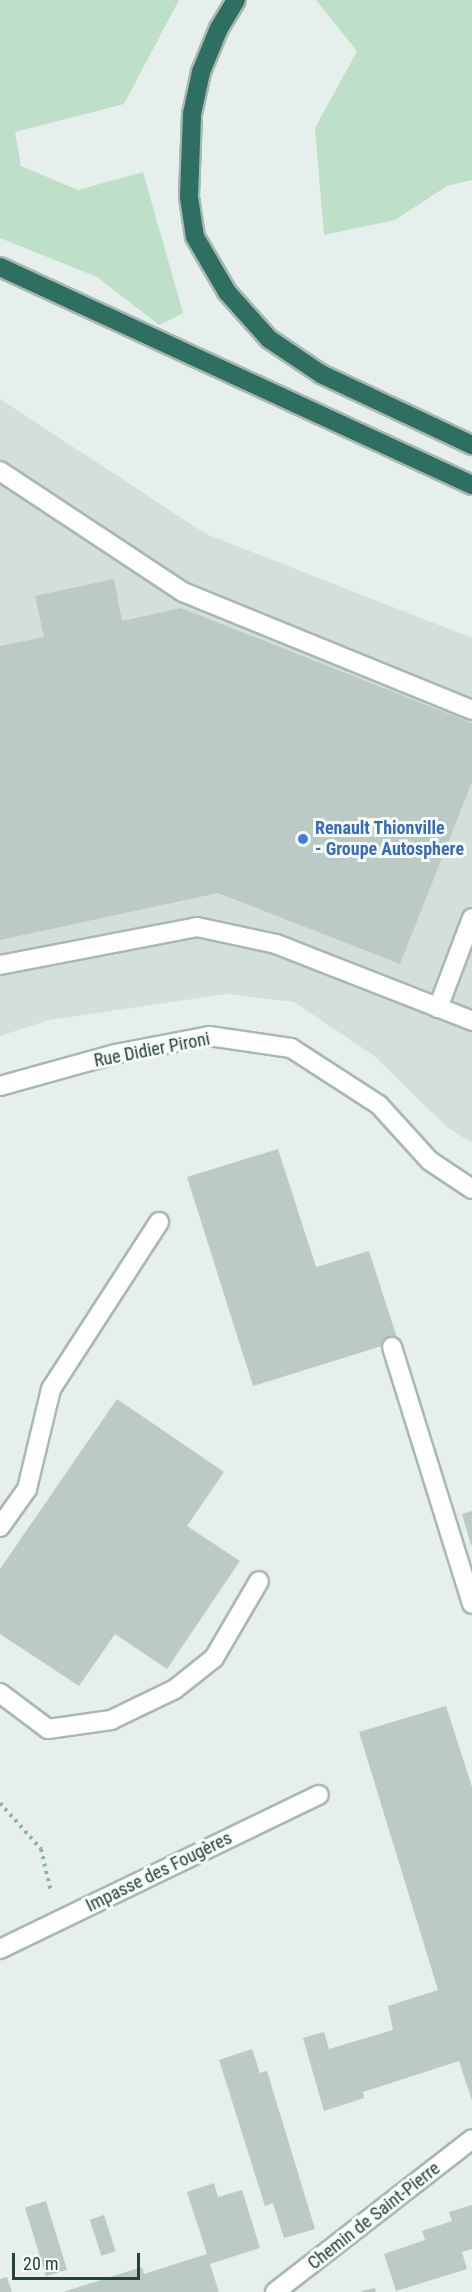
<!DOCTYPE html>
<html>
<head>
<meta charset="utf-8">
<style>
  body { margin:0 }
  #map { position:relative; width:472px; height:2292px; overflow:hidden; background:#e6efeb; font-family:"Roboto Condensed",sans-serif }
  div>[style] { position:absolute }
  .built>* { inset:0; background:#d4dfda }
  .green>* { inset:0; background:#bfe0c8 }
  .building>* { inset:0; background:#bbcac4; transform-origin:0 0 }
  .path>* { height:4px; margin-top:-2px; transform-origin:0; background:repeating-linear-gradient(90deg,#86b3a5 0 3px,transparent 0 7.5px) }
  .roads { filter:drop-shadow(2px 0 #a8b8b2) drop-shadow(-2px 0 #a8b8b2) drop-shadow(0 2px #a8b8b2) drop-shadow(0 -2px #a8b8b2) }
  .lane>* { height:18px; margin:-9px; padding:0 9px; transform-origin:9px; border-radius:9px; background:#fff }
  .street>* { height:18px; margin:-9px; padding:0 9px; transform-origin:9px; border-radius:9px; background:#fff }
  .highway>* { height:18px; margin:-9px; padding:0 9px; transform-origin:9px; border-radius:9px; background:#2f6f62 }
  .dots>* { width:16px; height:16px; translate:-50% -50%; box-sizing:border-box; border:3px solid #f7fbf9; border-radius:50% }
  span { translate:-50% -50%; white-space:nowrap; text-align:center; line-height:1.15; -webkit-text-stroke:6px #f7fbf9; paint-order:stroke }
  .shop-label { font-size:18px; color:#366cbe; font-weight:700 }
  .left { translate:0 -50%; text-align:left }
  .street-label { font-size:18px; color:#24423a }
  .scale { position:absolute; left:12px; top:2253px; width:128px; height:27px; box-sizing:border-box; border:3px solid #24423a; border-top:0; padding-left:8px; font-size:18px; line-height:21px; white-space:nowrap; color:#24423a; -webkit-text-stroke:4px #f7fbf9; paint-order:stroke }
</style>
</head>
<body>
<div id="map">
  <div class="built">
    <div style="clip-path:polygon(0 399px,206px 534px,472px 638px,472px 1143px,447px 1127px,373px 1055px,294px 1002px,227px 994px,49px 1020px,0 1036px)"></div>
  </div>
  <div class="green">
    <div style="clip-path:polygon(0 0,179px 0,124px 104px,15px 132px,21px 166px,78px 190px,143px 172px,183px 313px,159px 325px,97px 277px,0 238px)"></div>
    <div style="clip-path:polygon(316px 0,472px 0,472px 180px,447px 186px,395px 220px,324px 235px,315px 128px,357px 51px)"></div>
  </div>
  <div class="building">
    <div style="clip-path:polygon(114px 579px,122px 621px,181px 608px,472px 723px,472px 782px,400px 964px,218px 893px,0 940px,0 646px,44px 637px,35px 596px)"></div>
    <div style="clip-path:polygon(278px 1149px,316px 1267px,369px 1251px,398px 1341px,253px 1386px,187px 1177px)"></div>
    <div style="clip-path:polygon(117px 1399px,224px 1472px,187px 1526px,240px 1561px,167px 1669px,115px 1634px,79px 1686px,0 1634px,0 1569px)"></div>
    <div style="clip-path:polygon(472px 1511px,472px 1545px,471px 1545px,462px 1514px)"></div>
    <div style="clip-path:polygon(446px 1706px,472px 1787px,472px 2101px,459px 2061px,363px 2092px,364px 2098px,324px 2111px,303px 2038px,324px 2032px,329px 2049px,393px 2030px,388px 2006px,438px 1990px,359px 1732px)"></div>
    <div style="clip-path:polygon(252px 2049px,260px 2073px,267px 2071px,315px 2229px,284px 2238px,273px 2203px,265px 2206px,219px 2060px)"></div>
    <div style="clip-path:polygon(214px 2183px,218px 2197px,242px 2190px,260px 2248px,210px 2264px,219px 2292px,63px 2292px,142px 2267px,144px 2274px,207px 2254px,187px 2192px)"></div>
    <div style="left:46px;top:2201px;width:72px;height:22px;rotate:73deg"></div>
    <div style="clip-path:polygon(472px 2205px,472px 2249px,462px 2252px,467px 2269px,396px 2291px,384px 2254px,425px 2240px,422px 2231px,452px 2221px,449px 2212px)"></div>
    <div style="left:104px;top:2215px;width:38px;height:15px;rotate:72deg"></div>
    <div style="clip-path:polygon(7px 2277px,12px 2292px,0 2292px,0 2279px)"></div>
    <div style="clip-path:polygon(375px 2288px,376px 2292px,361px 2292px,361px 2291px)"></div>
  </div>
  <div class="path">
    <div style="left:0;top:1803px;width:62px;rotate:48.3deg"></div>
    <div style="left:41px;top:1849px;width:44px;rotate:76.9deg"></div>
  </div>
  <div class="roads">
    <div class="lane">
      <div style="left:0;top:471px;width:219px;rotate:33.5deg"></div>
      <div style="left:183px;top:592px;width:312px;rotate:22.2deg"></div>
      <div style="left:0;top:965px;width:201px;rotate:-10.9deg"></div>
      <div style="left:197px;top:927px;width:81px;rotate:12.1deg"></div>
      <div style="left:276px;top:944px;width:211px;rotate:21.4deg"></div>
      <div style="left:438px;top:1008px;width:96px;rotate:-69.3deg"></div>
      <div style="left:392px;top:1347px;width:269px;rotate:72.7deg"></div>
      <div style="left:0;top:1527px;width:47px;rotate:-54.6deg"></div>
      <div style="left:27px;top:1489px;width:103px;rotate:-76.5deg"></div>
      <div style="left:51px;top:1389px;width:199px;rotate:-57.1deg"></div>
      <div style="left:0;top:1693px;width:60px;rotate:36.9deg"></div>
      <div style="left:48px;top:1729px;width:64px;rotate:-8.1deg"></div>
      <div style="left:111px;top:1720px;width:71px;rotate:-25.8deg"></div>
      <div style="left:175px;top:1689px;width:50px;rotate:-38.5deg"></div>
      <div style="left:214px;top:1658px;width:89px;rotate:-59.7deg"></div>
      <div style="left:0;top:1949px;width:354px;rotate:-25.8deg"></div>
    </div>
    <div class="street">
      <div style="left:0;top:1086px;width:119px;rotate:-15.5deg"></div>
      <div style="left:115px;top:1054px;width:96px;rotate:-10.8deg"></div>
      <div style="left:209px;top:1036px;width:83px;rotate:8.3deg"></div>
      <div style="left:291px;top:1048px;width:105px;rotate:32.9deg"></div>
      <div style="left:379px;top:1105px;width:76px;rotate:47.7deg"></div>
      <div style="left:430px;top:1161px;width:50px;rotate:33.7deg"></div>
      <div style="left:275px;top:2292px;width:249px;rotate:-37.8deg"></div>
    </div>
    <div class="highway">
      <div style="left:236px;top:0;width:33px;rotate:121deg"></div>
      <div style="left:219px;top:28px;width:48px;rotate:112.2deg"></div>
      <div style="left:201px;top:72px;width:43px;rotate:102.1deg"></div>
      <div style="left:192px;top:114px;width:83px;rotate:92.1deg"></div>
      <div style="left:189px;top:197px;width:40px;rotate:81.5deg"></div>
      <div style="left:195px;top:237px;width:64px;rotate:59.8deg"></div>
      <div style="left:227px;top:292px;width:63px;rotate:48.2deg"></div>
      <div style="left:269px;top:339px;width:63px;rotate:33.9deg"></div>
      <div style="left:321px;top:374px;width:167px;rotate:25.2deg"></div>
      <div style="left:0;top:267px;width:520px;rotate:24.79deg"></div>
    </div>
  </div>
  <div class="dots">
    <div style="left:303px;top:839px;background:#3f7fe0"></div>
  </div>
  <div class="shop-label">
    <span class="left" style="left:315px;top:839px">Renault Thionville<br>- Groupe Autosphere</span>
  </div>
  <div class="street-label">
    <span style="left:152px;top:1050px;rotate:-11deg">Rue Didier Pironi</span>
    <span style="left:159px;top:1872px;rotate:-26deg">Impasse des Fougères</span>
    <span style="left:374px;top:2216px;rotate:-38deg">Chemin de Saint-Pierre</span>
  </div>
  <div class="scale">20 m</div>
</div>
</body>
</html>
